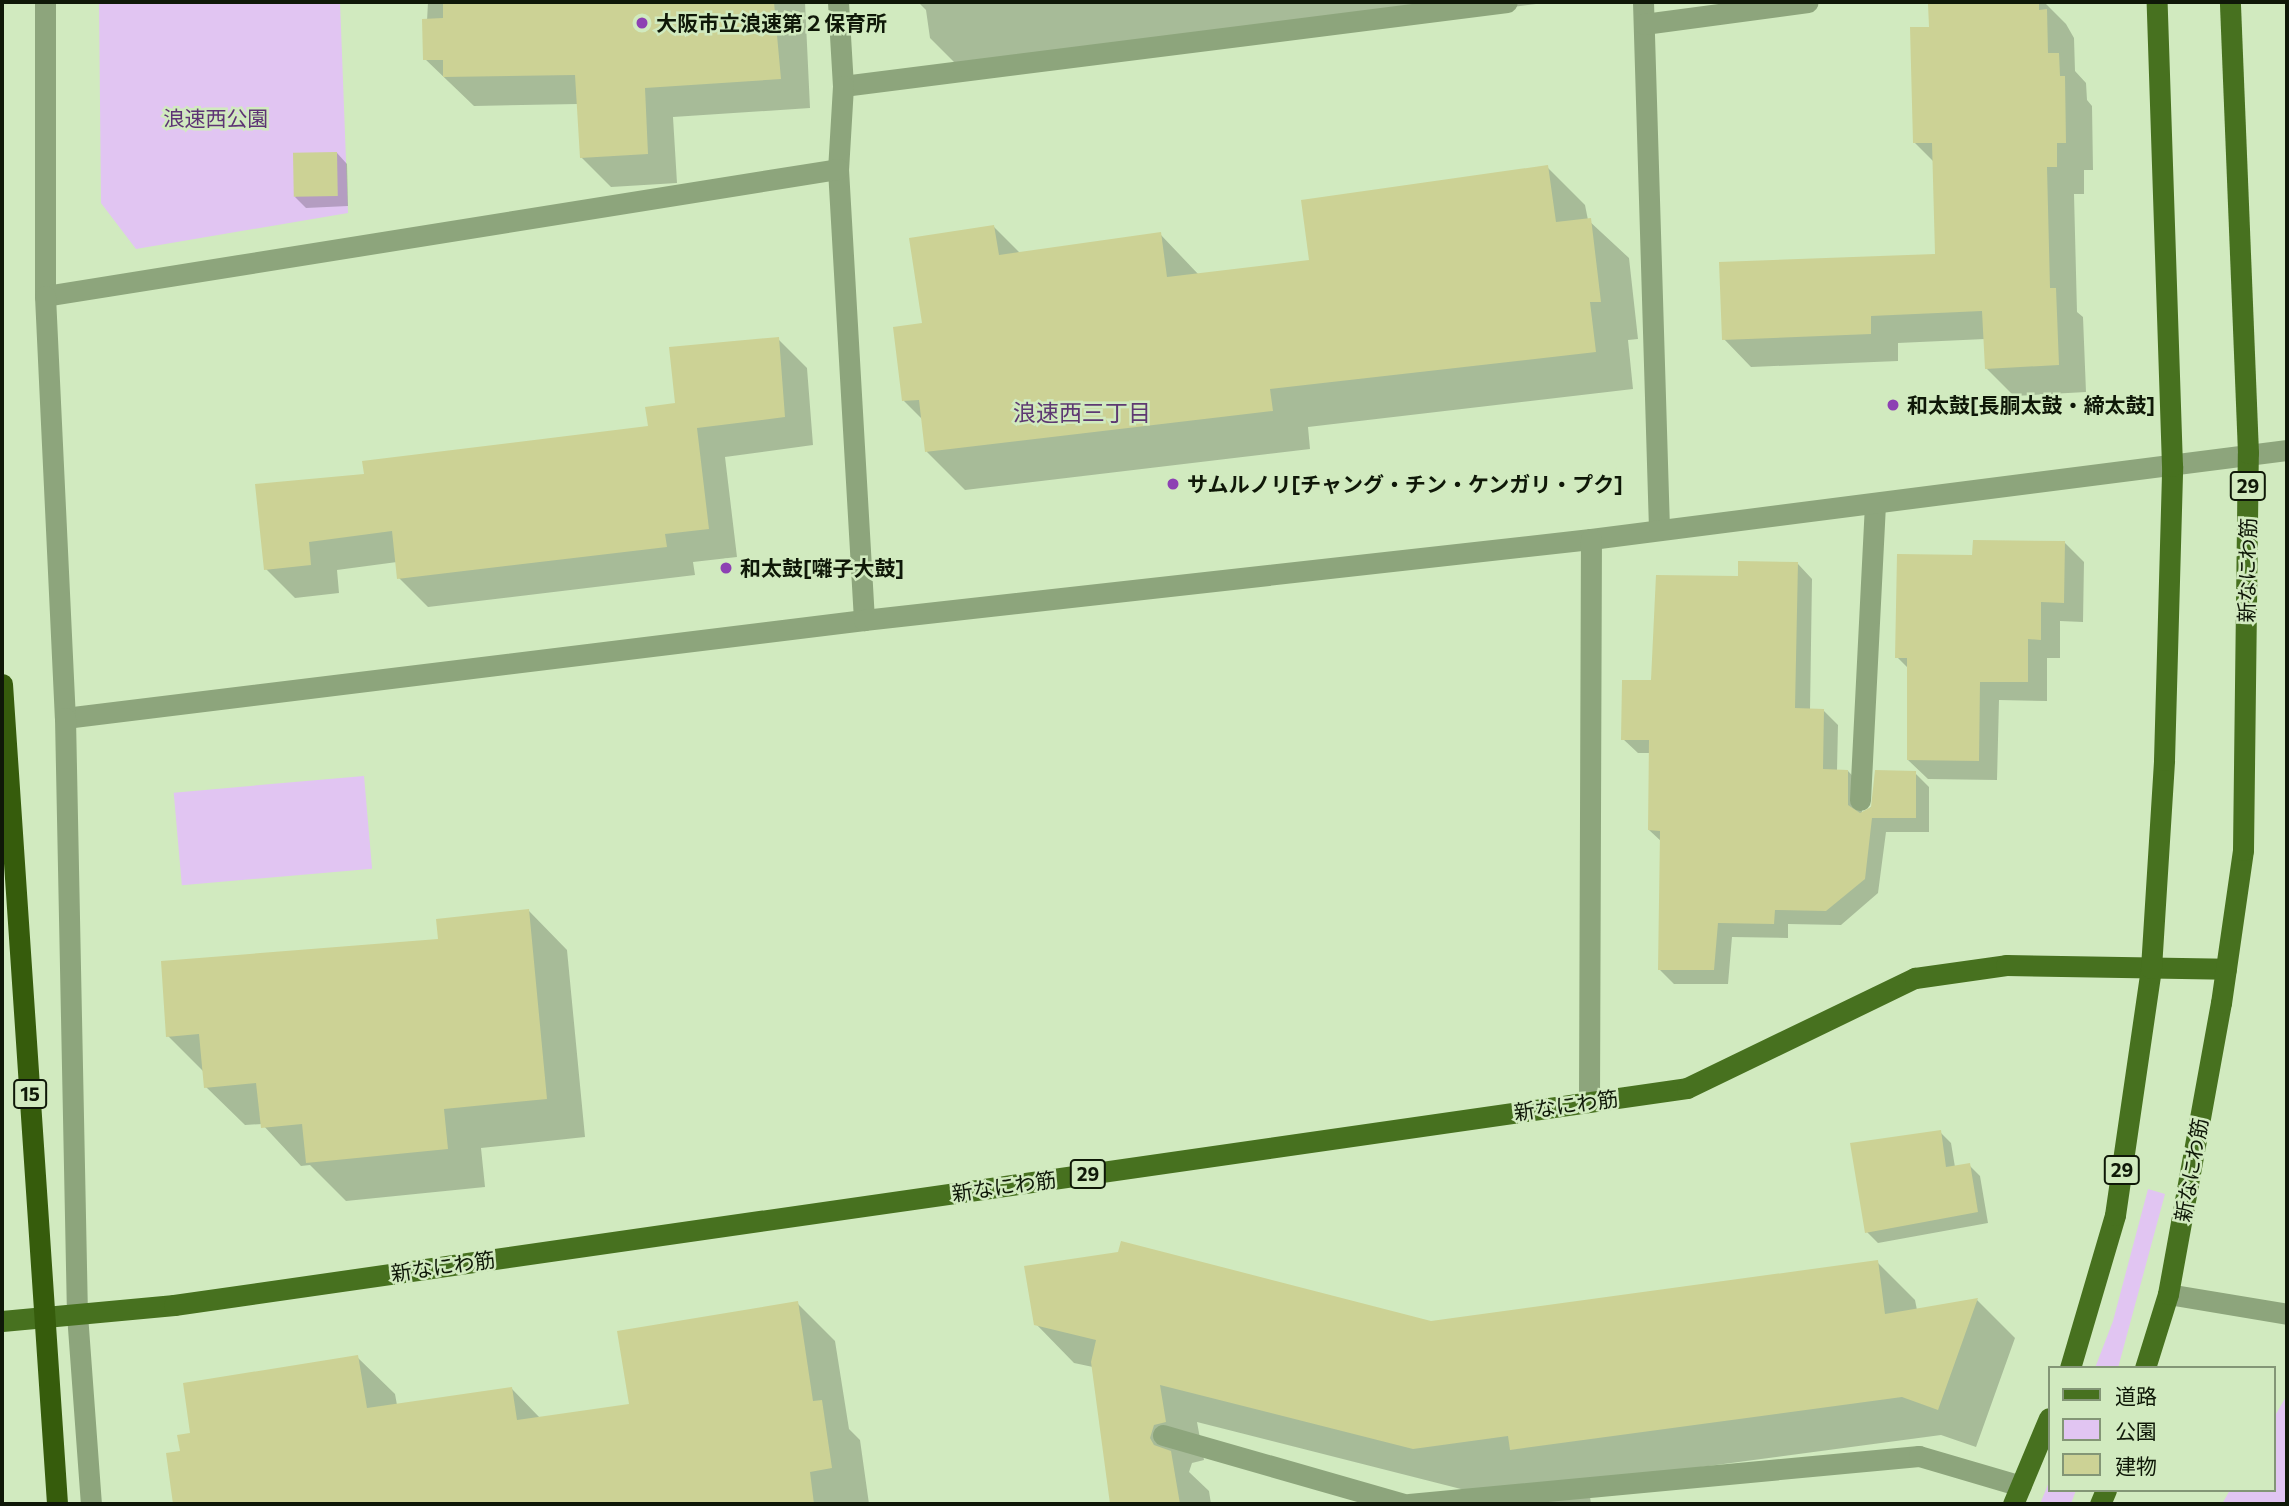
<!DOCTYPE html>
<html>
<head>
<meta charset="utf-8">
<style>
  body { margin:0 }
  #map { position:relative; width:2289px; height:1506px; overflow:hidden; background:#d1eabf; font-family:Commissioner,"Noto Sans JP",sans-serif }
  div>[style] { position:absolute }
  .green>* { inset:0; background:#e1c5f2; transform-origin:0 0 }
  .shadow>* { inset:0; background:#0003 }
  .building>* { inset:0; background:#ccd295; transform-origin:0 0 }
  .service>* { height:21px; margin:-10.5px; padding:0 10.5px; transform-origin:10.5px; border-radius:10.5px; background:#8da57c }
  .minor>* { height:21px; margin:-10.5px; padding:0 10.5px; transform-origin:10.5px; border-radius:10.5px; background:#8da57c }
  .tertiary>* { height:21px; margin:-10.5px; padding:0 10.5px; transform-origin:10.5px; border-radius:10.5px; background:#8da57c }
  .primary>* { height:21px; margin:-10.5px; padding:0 10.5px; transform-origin:10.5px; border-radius:10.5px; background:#47711f }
  .motorway-bridge>* { height:21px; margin:-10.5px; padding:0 10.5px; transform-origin:10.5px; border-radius:10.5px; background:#365c0c }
  .dots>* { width:19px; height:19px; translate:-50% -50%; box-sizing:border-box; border:4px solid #d1eabf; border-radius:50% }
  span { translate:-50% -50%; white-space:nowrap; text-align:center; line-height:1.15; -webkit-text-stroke:5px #d1eabf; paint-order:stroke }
  .shield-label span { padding:2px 5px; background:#d1eabf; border:2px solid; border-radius:5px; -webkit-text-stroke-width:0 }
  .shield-label { font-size:19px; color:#0f1808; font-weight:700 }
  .poi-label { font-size:21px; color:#0f1808; font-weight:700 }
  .left { translate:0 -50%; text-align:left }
  .park-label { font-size:21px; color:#5e3474 }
  .street-label { font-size:21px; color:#0f1808 }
  .neighbourhood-label { font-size:23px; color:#5e3972 }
  .frame { position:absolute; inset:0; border:4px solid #0f1808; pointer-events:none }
  .legend { position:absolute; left:2048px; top:1366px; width:228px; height:126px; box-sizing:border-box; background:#d1eabf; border:2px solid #839676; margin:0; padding:9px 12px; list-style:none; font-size:21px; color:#0f1808 }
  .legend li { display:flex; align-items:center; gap:14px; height:35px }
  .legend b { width:35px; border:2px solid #839676 }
</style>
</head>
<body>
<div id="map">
  <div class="green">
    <div style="clip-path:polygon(99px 2px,340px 2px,348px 213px,136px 249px,101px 203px)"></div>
    <div style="left:364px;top:776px;width:93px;height:191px;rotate:85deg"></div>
    <div style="clip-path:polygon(2148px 1189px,2165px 1194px,2118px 1368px,2095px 1368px,2113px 1321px)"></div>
    <div style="clip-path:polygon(2287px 1395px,2287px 1504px,2222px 1504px,2230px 1490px,2273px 1490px,2273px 1419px)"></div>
    <div style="clip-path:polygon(2049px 1482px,2049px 1490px,2076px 1490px,2071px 1504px,2040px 1504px)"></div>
  </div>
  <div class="shadow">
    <div style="clip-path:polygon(428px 2px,805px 2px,810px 108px,673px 117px,677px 183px,611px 187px,581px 157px,578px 104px,474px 106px,425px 59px)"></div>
    <div style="clip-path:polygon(918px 2px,1552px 2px,969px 77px,930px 38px,926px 10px)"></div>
    <div style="clip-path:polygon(1990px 2px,2044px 2px,2066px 24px,2074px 38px,2075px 71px,2086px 83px,2087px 100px,2092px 106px,2093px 170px,2084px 170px,2084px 194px,2074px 194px,2077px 312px,2083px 317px,2086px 392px,2014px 396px,1986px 368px,1985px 339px,1898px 343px,1898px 361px,1751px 367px,1724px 339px,1937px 255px,1934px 162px,1915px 143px,1931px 29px)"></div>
    <div style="clip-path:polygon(337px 153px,347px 164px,348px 206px,306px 208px,295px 197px)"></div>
    <div style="clip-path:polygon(1547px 167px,1585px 205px,1588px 220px,1629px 258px,1638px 339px,1628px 340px,1633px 389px,1308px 427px,1310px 449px,965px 490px,927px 452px,923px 420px,904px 401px,924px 325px,994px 227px,1021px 254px,1160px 234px,1199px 275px,1311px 261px)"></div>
    <div style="clip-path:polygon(778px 339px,807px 368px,813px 445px,725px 457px,737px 557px,693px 562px,695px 575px,428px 607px,399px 578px,397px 562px,337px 570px,339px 593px,295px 598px,266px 569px,366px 475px,650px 428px,677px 405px)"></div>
    <div style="clip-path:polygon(2064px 542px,2084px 562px,2083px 622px,2060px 621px,2060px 658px,2047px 658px,2047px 701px,1999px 700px,1997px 780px,1928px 779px,1908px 760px,1908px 668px,1897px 657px,1974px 557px)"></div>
    <div style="clip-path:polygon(1798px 564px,1812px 579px,1810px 710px,1823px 710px,1838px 725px,1837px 771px,1848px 771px,1862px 786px,1862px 814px,1915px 773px,1929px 787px,1929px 832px,1886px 832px,1878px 893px,1841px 925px,1788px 924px,1788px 938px,1732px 937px,1728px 984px,1674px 984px,1660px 970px,1662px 842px,1649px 830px,1650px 753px,1638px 753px,1623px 739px,1653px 682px,1739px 578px)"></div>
    <div style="clip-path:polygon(529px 911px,567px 950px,585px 1137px,481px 1148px,485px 1187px,346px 1201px,310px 1165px,301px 1166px,262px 1124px,245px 1125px,206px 1087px,205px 1073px,168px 1036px)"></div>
    <div style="clip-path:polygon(1940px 1132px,1951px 1143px,1955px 1167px,1969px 1165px,1980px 1176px,1988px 1223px,1878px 1243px,1867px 1232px)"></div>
    <div style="clip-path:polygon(1877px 1262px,1915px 1300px,1917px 1310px,1977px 1300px,2015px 1338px,1976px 1447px,1941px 1435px,1588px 1482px,1591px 1504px,1520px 1504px,1197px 1422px,1204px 1460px,1192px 1463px,1189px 1472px,1209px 1491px,1211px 1504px,1111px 1504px,1093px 1367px,1074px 1363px,1036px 1324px,1431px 1323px)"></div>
    <div style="clip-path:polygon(797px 1303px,835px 1341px,849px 1429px,860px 1440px,869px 1504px,175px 1504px,168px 1454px,182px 1452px,192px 1434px,357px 1357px,395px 1394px,397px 1405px,512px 1389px,540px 1418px,631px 1405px)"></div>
  </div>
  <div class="building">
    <div style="clip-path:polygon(443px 2px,774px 2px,781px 79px,645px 88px,648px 154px,580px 158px,575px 75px,443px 77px,443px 60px,423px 60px,422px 19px,443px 18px)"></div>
    <div style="clip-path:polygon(2039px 2px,2039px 10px,2047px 9px,2048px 53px,2059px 53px,2060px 76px,2065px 76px,2066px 143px,2057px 143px,2057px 167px,2047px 167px,2050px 288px,2056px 288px,2059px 365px,1985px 369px,1982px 311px,1871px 316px,1871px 334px,1722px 340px,1719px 262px,1935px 254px,1932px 143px,1913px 143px,1910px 27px,1929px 27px,1928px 4px)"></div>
    <div style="left:337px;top:152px;width:44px;height:44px;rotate:89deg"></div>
    <div style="clip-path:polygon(1548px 165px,1556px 222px,1591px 218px,1601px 302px,1590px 302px,1596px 352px,1270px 389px,1273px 411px,925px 452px,919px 400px,902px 401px,893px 327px,922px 323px,909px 238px,994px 225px,999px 255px,1161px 232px,1167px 277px,1309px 260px,1301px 200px)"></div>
    <div style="clip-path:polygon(779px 337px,785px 417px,697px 428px,709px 529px,665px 534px,667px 547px,397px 579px,392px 531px,309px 542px,311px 565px,264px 570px,255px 484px,364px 474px,362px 461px,648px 426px,645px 407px,675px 403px,669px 347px)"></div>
    <div style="clip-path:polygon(1973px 540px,2065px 541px,2064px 603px,2041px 602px,2041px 640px,2028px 639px,2028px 682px,1980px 682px,1979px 761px,1907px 760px,1907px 658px,1895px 658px,1897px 554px,1972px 555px)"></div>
    <div style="clip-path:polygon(1738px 561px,1798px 562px,1795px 708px,1824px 709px,1823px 769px,1848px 770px,1848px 805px,1860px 813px,1871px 807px,1875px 770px,1916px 771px,1916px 818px,1872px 818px,1865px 879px,1826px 911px,1775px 910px,1774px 924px,1718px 923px,1714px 970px,1658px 970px,1660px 831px,1648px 830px,1649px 740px,1621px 740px,1622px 680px,1651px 680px,1656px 575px,1738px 576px)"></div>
    <div style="clip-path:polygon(529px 909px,547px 1099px,444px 1109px,448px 1149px,306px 1163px,302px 1124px,261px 1128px,256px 1083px,204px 1088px,199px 1034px,166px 1037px,161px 961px,438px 939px,436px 919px)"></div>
    <div style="clip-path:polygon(1941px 1130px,1946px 1167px,1970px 1163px,1978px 1212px,1865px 1233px,1850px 1143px)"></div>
    <div style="clip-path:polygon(1121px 1241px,1431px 1321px,1878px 1260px,1885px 1314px,1978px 1298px,1938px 1410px,1902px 1397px,1510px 1450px,1508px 1436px,1413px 1449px,1160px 1385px,1166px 1422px,1154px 1425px,1150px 1438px,1154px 1445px,1171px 1451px,1180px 1504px,1110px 1504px,1091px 1362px,1096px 1340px,1034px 1325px,1024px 1266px,1118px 1252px)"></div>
    <div style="clip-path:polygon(798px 1301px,813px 1401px,822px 1400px,832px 1468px,810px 1472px,814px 1504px,173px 1504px,166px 1453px,180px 1451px,177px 1435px,190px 1433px,183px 1383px,358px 1355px,367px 1408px,512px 1387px,517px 1420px,629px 1404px,617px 1331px)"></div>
  </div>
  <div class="service">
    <div style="left:843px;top:86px;width:669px;rotate:-7.21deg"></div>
    <div style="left:1860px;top:800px;width:297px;rotate:-87.1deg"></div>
    <div style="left:1163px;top:1435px;width:251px;rotate:16deg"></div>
    <div style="left:1409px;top:1504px;width:512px;rotate:-5.38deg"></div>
    <div style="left:1919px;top:1456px;width:106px;rotate:16.4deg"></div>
  </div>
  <div class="minor">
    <div style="left:838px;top:2px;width:84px;rotate:86.6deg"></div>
    <div style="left:843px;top:86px;width:83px;rotate:93.4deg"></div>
    <div style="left:838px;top:169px;width:452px;rotate:86.7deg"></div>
    <div style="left:1643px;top:2px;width:528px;rotate:88.26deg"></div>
    <div style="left:1644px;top:24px;width:165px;rotate:-7.6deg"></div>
    <div style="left:45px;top:296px;width:803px;rotate:-9.1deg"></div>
    <div style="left:65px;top:718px;width:805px;rotate:-6.99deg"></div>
    <div style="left:864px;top:620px;width:731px;rotate:-6.36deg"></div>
    <div style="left:1591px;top:539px;width:702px;rotate:-7.29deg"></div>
    <div style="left:1589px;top:1102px;width:563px;rotate:-89.8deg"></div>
    <div style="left:2168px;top:1294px;width:121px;rotate:9.5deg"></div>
  </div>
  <div class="tertiary">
    <div style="left:45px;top:2px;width:294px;rotate:90deg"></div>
    <div style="left:45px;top:296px;width:422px;rotate:87.3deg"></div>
    <div style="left:65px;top:718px;width:596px;rotate:88.85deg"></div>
    <div style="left:77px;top:1314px;width:191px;rotate:85.8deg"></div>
  </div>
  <div class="primary">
    <div style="left:2px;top:1321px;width:173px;rotate:-5.3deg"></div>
    <div style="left:174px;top:1305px;width:1528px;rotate:-8.16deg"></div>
    <div style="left:1687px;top:1088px;width:253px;rotate:-25.8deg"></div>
    <div style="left:1915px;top:978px;width:92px;rotate:-8.1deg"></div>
    <div style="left:2006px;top:965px;width:220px;rotate:1deg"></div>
    <div style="left:2070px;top:1368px;width:159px;rotate:-73.6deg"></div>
    <div style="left:2115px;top:1215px;width:250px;rotate:-81.7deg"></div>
    <div style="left:2151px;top:968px;width:208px;rotate:-86.4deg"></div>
    <div style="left:2164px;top:760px;width:294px;rotate:-88.4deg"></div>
    <div style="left:2172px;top:466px;width:464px;rotate:-91.9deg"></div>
    <div style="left:2145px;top:1368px;width:77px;rotate:-72.7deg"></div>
    <div style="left:2168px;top:1294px;width:296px;rotate:-79.7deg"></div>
    <div style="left:2221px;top:1003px;width:155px;rotate:-81.8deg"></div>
    <div style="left:2243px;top:850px;width:397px;rotate:-89.3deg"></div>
    <div style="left:2248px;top:453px;width:451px;rotate:-92.3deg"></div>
    <div style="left:2013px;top:1504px;width:93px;rotate:-67.3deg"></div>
    <div style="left:2100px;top:1504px;width:15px;rotate:-67deg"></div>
  </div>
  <div class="motorway-bridge">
    <div style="left:2px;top:684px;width:822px;rotate:86.16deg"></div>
  </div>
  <div class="dots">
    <div style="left:642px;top:23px;background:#8d41b3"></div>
    <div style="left:1893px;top:405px;background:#8d41b3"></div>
    <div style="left:1173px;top:484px;background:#8d41b3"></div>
    <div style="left:726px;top:568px;background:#8d41b3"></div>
  </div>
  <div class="shield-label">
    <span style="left:2248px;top:486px">29</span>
    <span style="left:30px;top:1094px">15</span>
    <span style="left:2122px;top:1170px">29</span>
    <span style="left:1088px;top:1174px">29</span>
  </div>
  <div class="poi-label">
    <span class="left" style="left:656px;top:23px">大阪市立浪速第２保育所</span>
    <span class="left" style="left:1907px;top:405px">和太鼓[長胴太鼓・締太鼓]</span>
    <span class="left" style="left:1187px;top:484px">サムルノリ[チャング・チン・ケンガリ・プク]</span>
    <span class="left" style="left:740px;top:568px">和太鼓[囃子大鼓]</span>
  </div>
  <div class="park-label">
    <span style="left:216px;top:118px">浪速西公園</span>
  </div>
  <div class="street-label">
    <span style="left:2247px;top:570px;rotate:-89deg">新なにわ筋</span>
    <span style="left:1566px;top:1105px;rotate:-8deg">新なにわ筋</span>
    <span style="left:2191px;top:1170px;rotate:-80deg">新なにわ筋</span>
    <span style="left:1004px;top:1186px;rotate:-8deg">新なにわ筋</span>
    <span style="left:443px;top:1266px;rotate:-8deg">新なにわ筋</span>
  </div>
  <div class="neighbourhood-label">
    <span style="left:1082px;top:412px">浪速西三丁目</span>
  </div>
  <div class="frame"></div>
  <ul class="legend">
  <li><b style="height:9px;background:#47711f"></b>道路</li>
  <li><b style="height:19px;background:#e1c5f2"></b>公園</li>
  <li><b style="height:19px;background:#ccd295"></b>建物</li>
  </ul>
</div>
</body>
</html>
